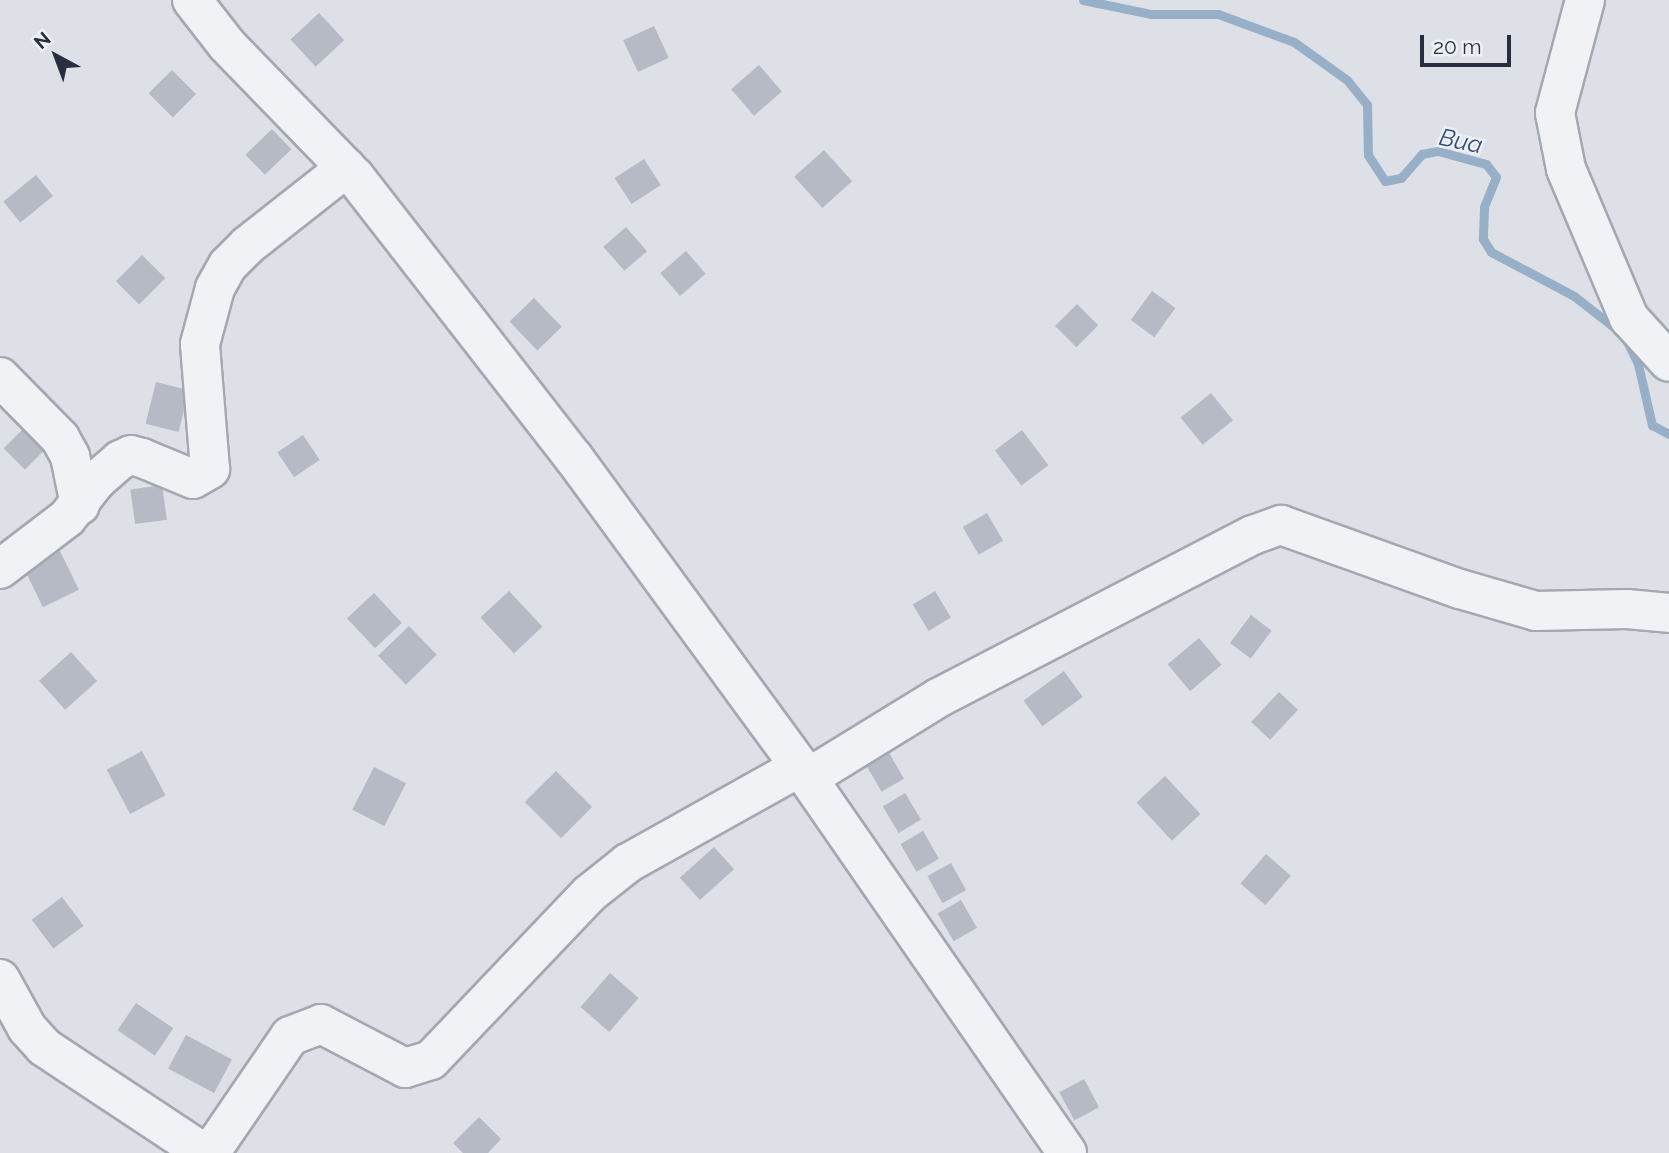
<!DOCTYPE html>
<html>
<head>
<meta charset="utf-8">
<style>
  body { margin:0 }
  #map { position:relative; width:1669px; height:1153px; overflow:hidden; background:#dde1e7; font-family:Raleway,sans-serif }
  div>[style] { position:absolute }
  .stream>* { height:9px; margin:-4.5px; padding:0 4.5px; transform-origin:4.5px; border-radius:4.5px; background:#98afc8 }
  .building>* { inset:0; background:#b5bac4; transform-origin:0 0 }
  .roads { filter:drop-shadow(2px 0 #a3a8b1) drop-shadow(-2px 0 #a3a8b1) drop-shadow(0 2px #a3a8b1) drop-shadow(0 -2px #a3a8b1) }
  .minor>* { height:38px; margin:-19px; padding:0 19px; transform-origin:19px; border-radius:19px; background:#f0f2f6 }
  span { translate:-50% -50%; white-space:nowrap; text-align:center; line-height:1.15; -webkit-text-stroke:5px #edf0f5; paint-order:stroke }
  .water-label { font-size:24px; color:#314e72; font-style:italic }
  .north { position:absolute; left:21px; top:21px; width:70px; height:70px; -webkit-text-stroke:5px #edf0f5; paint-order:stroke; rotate:319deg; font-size:19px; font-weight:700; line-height:28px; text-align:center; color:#272f3e }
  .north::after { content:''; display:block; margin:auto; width:24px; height:32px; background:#272f3e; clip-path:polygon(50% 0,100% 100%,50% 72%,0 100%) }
  .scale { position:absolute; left:1420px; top:35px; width:91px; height:32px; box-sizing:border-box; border:4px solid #272f3e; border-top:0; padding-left:9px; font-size:21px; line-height:24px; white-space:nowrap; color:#272f3e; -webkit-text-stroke:5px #edf0f5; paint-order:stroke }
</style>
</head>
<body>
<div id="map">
  <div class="stream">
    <div style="left:1083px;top:0;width:69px;rotate:11.6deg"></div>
    <div style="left:1151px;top:14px;width:67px"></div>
    <div style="left:1218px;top:14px;width:81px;rotate:20.2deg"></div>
    <div style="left:1294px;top:42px;width:65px;rotate:35.6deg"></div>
    <div style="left:1347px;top:80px;width:32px;rotate:51deg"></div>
    <div style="left:1367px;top:105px;width:50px;rotate:88.9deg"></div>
    <div style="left:1368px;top:155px;width:31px;rotate:57deg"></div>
    <div style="left:1385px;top:181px;width:16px;rotate:-11deg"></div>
    <div style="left:1401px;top:178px;width:32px;rotate:-49deg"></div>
    <div style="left:1422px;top:154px;width:16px;rotate:-11deg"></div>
    <div style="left:1438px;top:151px;width:50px;rotate:15.2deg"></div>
    <div style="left:1486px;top:164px;width:16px;rotate:52deg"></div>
    <div style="left:1496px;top:177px;width:32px;rotate:112deg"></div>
    <div style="left:1484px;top:207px;width:32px;rotate:92deg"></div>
    <div style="left:1483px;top:239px;width:15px;rotate:58deg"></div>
    <div style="left:1491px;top:252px;width:94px;rotate:27.9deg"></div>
    <div style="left:1574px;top:296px;width:63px;rotate:38deg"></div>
    <div style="left:1624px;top:335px;width:32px;rotate:64deg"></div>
    <div style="left:1638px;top:364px;width:63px;rotate:77.1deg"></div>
    <div style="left:1652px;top:425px;width:19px;rotate:28deg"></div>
  </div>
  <div class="building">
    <div style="left:319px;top:13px;width:37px;height:39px;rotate:47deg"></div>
    <div style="left:654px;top:26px;width:35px;height:34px;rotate:65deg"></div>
    <div style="left:759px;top:65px;width:35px;height:37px;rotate:49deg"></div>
    <div style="left:172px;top:70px;width:34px;height:33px;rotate:45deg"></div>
    <div style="left:272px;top:129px;width:28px;height:37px;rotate:46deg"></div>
    <div style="left:824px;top:150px;width:42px;height:40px;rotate:48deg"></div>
    <div style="left:644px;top:159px;width:31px;height:35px;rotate:57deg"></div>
    <div style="left:36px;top:175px;width:27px;height:42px;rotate:51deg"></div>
    <div style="left:626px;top:227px;width:32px;height:30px;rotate:49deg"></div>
    <div style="left:686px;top:251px;width:30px;height:34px;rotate:49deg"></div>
    <div style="left:142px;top:255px;width:33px;height:37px;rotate:45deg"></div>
    <div style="left:1152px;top:291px;width:29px;height:36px;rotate:36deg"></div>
    <div style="left:534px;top:298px;width:40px;height:34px;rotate:46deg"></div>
    <div style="left:1077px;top:304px;width:30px;height:31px;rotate:45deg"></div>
    <div style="left:156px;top:382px;width:34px;height:43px;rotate:14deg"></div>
    <div style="left:1211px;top:393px;width:35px;height:39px;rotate:51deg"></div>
    <div style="left:25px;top:427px;width:30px;height:30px;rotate:45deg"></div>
    <div style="left:1022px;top:430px;width:44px;height:34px;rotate:53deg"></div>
    <div style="left:303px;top:435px;width:30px;height:31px;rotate:56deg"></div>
    <div style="left:162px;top:485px;width:35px;height:32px;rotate:82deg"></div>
    <div style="left:987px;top:513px;width:32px;height:28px;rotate:60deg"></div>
    <div style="left:60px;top:551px;width:43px;height:40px;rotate:64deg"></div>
    <div style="left:509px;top:591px;width:49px;height:39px;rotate:47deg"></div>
    <div style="left:935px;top:591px;width:31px;height:26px;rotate:59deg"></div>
    <div style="left:374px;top:593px;width:41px;height:37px;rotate:47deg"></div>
    <div style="left:1251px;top:615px;width:26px;height:35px;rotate:37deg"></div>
    <div style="left:409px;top:626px;width:40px;height:43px;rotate:46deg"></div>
    <div style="left:1199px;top:638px;width:35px;height:41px;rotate:50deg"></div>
    <div style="left:71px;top:652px;width:39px;height:43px;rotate:48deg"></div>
    <div style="left:1064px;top:671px;width:32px;height:50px;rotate:54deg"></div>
    <div style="left:1279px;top:692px;width:26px;height:41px;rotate:43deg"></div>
    <div style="left:142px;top:751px;width:50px;height:40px;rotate:62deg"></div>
    <div style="left:888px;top:751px;width:32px;height:26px;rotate:60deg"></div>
    <div style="left:374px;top:767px;width:36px;height:48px;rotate:27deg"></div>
    <div style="left:556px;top:771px;width:51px;height:44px;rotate:45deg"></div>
    <div style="left:1165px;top:776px;width:52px;height:39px;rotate:47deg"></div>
    <div style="left:905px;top:793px;width:31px;height:26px;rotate:59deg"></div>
    <div style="left:923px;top:831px;width:32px;height:26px;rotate:60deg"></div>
    <div style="left:714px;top:847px;width:30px;height:46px;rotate:48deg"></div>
    <div style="left:1266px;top:854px;width:33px;height:39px;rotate:41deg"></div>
    <div style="left:951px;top:863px;width:31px;height:27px;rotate:61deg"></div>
    <div style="left:62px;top:897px;width:36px;height:38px;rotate:53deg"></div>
    <div style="left:961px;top:900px;width:32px;height:27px;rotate:60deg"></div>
    <div style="left:610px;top:973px;width:38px;height:45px;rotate:41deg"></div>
    <div style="left:136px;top:1003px;width:45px;height:33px;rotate:34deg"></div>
    <div style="left:186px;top:1035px;width:52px;height:38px;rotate:28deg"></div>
    <div style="left:1084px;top:1079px;width:32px;height:28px;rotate:62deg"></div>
    <div style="clip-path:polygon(479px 1117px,501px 1139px,488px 1153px,463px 1153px,453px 1143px)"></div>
  </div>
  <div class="roads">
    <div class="minor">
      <div style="left:192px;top:0;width:57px;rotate:52.1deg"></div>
      <div style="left:227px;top:45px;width:184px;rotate:45.9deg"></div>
      <div style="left:355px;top:177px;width:356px;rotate:52.1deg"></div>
      <div style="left:574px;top:458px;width:383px;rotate:53.8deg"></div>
      <div style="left:800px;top:767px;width:469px;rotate:55.3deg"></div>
      <div style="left:1585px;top:0;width:117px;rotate:104.9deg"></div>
      <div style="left:1555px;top:113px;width:57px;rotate:78.9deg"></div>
      <div style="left:1566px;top:169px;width:162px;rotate:67.1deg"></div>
      <div style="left:1629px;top:318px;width:59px;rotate:47.7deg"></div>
      <div style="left:0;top:377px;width:86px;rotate:45.5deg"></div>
      <div style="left:60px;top:438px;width:21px;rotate:61deg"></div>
      <div style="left:70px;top:456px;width:50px;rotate:78.5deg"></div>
      <div style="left:0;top:569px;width:84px;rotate:-37.3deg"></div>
      <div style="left:67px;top:518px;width:47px;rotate:-51.9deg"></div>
      <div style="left:96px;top:481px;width:32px;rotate:-41deg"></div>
      <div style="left:120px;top:460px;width:12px;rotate:-24deg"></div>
      <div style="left:131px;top:455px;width:11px;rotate:15deg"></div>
      <div style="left:142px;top:458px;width:55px;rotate:22.4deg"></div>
      <div style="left:193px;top:479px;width:20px;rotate:-30deg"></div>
      <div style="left:210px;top:469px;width:125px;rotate:-94.6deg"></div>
      <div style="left:200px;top:344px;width:58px;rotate:-75deg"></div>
      <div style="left:215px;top:288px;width:26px;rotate:-61deg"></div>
      <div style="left:228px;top:265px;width:28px;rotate:-45deg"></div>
      <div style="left:248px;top:245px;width:125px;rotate:-38.2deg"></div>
      <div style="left:808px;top:778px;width:153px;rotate:-31.6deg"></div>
      <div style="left:938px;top:698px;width:355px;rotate:-27.4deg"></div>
      <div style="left:1253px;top:535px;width:30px;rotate:-20deg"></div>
      <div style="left:1281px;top:525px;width:190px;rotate:19.7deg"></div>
      <div style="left:1460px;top:589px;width:79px;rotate:16.1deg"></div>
      <div style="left:1536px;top:611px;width:91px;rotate:-1.3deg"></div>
      <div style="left:1627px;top:609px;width:42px;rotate:5.4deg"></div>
      <div style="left:0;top:979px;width:56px;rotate:61.1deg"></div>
      <div style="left:27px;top:1028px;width:25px;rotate:48deg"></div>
      <div style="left:44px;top:1047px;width:192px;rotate:33.5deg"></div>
      <div style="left:210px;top:1153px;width:142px;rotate:-55.6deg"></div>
      <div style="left:290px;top:1036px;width:33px;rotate:-21deg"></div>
      <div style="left:321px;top:1024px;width:95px;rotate:27.6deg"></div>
      <div style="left:405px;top:1068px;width:27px;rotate:-17deg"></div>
      <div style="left:431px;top:1060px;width:229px;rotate:-46.4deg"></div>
      <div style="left:589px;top:894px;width:50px;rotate:-38.5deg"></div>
      <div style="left:628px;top:863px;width:197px;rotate:-29.2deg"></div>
    </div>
  </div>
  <div class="water-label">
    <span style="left:1461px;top:141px;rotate:12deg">Bua</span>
  </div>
  <div class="north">N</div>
  <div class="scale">20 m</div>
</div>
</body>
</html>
